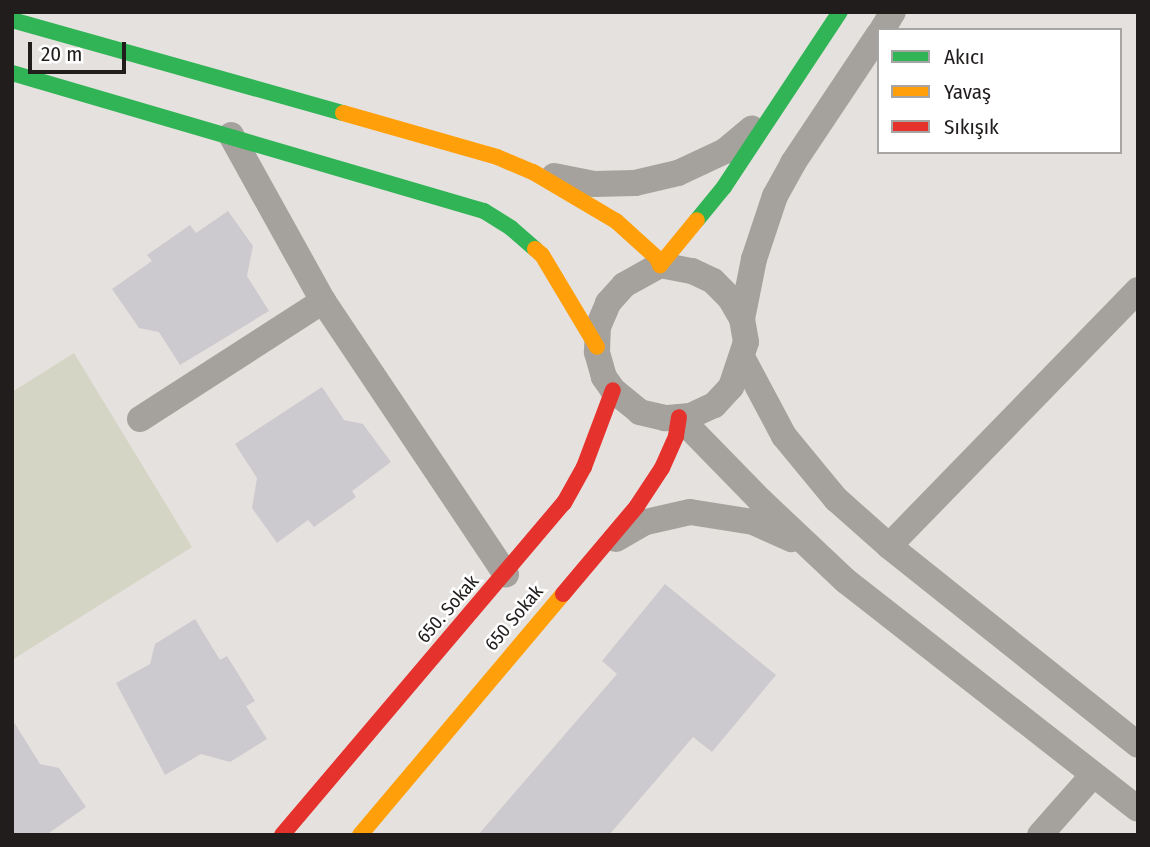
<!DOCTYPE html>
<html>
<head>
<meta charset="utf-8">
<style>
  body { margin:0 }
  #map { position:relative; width:1150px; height:847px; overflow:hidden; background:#e5e1de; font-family:"Fira Sans Condensed",sans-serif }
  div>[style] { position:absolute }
  .green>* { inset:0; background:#d4d5c4 }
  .building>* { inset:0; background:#cccace }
  .street>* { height:26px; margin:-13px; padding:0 13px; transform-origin:13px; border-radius:13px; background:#a5a29d }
  .fast>* { height:16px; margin:-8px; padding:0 8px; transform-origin:8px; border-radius:8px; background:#30b455 }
  .slow>* { height:16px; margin:-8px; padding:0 8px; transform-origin:8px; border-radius:8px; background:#ff9f0a }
  .jam>* { height:16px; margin:-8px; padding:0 8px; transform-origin:8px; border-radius:8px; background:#e5322d }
  span { translate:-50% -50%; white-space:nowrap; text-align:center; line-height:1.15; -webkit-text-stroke:5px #fff; paint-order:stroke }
  .street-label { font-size:19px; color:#201d1c }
  .frame { position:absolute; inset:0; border:14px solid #201d1c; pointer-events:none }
  .legend { position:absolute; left:877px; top:28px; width:245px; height:126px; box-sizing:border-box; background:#fff; border:2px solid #a6a5a4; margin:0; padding:9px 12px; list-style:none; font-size:21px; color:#201d1c }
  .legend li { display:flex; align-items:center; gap:14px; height:35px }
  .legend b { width:35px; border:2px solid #a6a5a4 }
  .scale { position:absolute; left:28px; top:42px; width:98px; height:32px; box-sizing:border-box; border:4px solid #201d1c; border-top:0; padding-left:9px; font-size:21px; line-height:24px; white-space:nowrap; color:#201d1c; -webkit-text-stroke:5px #fff; paint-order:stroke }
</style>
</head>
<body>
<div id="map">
  <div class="green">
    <div style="clip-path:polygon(74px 353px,192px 547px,12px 660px,12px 392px)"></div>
  </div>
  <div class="building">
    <div style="clip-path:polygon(228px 211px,253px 246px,247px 276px,269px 311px,180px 365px,159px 332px,139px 328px,112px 289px,152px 261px,147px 255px,190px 225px,196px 233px)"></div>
    <div style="clip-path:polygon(322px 387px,344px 420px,363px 424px,391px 462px,352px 491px,356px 497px,314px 527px,308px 520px,277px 543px,252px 508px,257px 478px,235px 444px)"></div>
    <div style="clip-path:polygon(665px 584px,776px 675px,712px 752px,693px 737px,609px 835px,478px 835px,617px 674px,602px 661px)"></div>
    <div style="clip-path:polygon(195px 619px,220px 660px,227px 656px,255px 701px,246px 706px,267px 739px,230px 762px,201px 754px,165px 775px,116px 683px,150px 664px,155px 644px)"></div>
    <div style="clip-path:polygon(12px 719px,40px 764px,59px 768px,86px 807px,46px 835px,12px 835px)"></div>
  </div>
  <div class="street">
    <div style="left:882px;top:30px;width:21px;rotate:-59deg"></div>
    <div style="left:231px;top:135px;width:190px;rotate:61deg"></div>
    <div style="left:323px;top:301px;width:329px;rotate:56.2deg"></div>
    <div style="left:554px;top:176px;width:41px;rotate:11.3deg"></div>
    <div style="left:594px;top:184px;width:41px;rotate:-1.4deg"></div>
    <div style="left:635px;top:183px;width:44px;rotate:-13.1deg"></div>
    <div style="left:678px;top:173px;width:52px;rotate:-25.1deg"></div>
    <div style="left:725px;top:151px;width:35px;rotate:-40deg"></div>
    <div style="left:660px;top:265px;width:33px;rotate:11deg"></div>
    <div style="left:692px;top:271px;width:23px;rotate:25deg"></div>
    <div style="left:713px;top:281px;width:24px;rotate:45deg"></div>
    <div style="left:730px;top:298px;width:24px;rotate:60deg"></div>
    <div style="left:742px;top:319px;width:23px;rotate:80deg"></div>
    <div style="left:746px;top:342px;width:47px;rotate:108.4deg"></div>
    <div style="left:731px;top:387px;width:25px;rotate:133deg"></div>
    <div style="left:714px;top:405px;width:26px;rotate:155deg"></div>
    <div style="left:690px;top:416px;width:25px;rotate:175deg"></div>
    <div style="left:665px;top:418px;width:26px;rotate:-167deg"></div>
    <div style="left:640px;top:412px;width:35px;rotate:-141deg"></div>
    <div style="left:613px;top:390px;width:16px;rotate:-125deg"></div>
    <div style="left:604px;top:377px;width:26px;rotate:-106deg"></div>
    <div style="left:597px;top:352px;width:25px;rotate:-88deg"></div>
    <div style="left:598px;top:327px;width:26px;rotate:-67deg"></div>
    <div style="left:608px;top:303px;width:24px;rotate:-48deg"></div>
    <div style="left:624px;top:285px;width:41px;rotate:-29.1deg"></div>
    <div style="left:742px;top:319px;width:61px;rotate:-78.7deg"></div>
    <div style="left:754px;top:259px;width:66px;rotate:-71.6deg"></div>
    <div style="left:775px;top:196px;width:38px;rotate:-61deg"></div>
    <div style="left:793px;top:163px;width:155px;rotate:-56.3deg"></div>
    <div style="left:742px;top:357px;width:89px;rotate:62deg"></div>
    <div style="left:784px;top:436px;width:82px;rotate:50.5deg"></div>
    <div style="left:836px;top:499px;width:71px;rotate:41.6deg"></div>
    <div style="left:889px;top:546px;width:319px;rotate:38.6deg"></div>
    <div style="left:679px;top:417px;width:116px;rotate:45.7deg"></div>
    <div style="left:760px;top:500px;width:118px;rotate:43.3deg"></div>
    <div style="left:846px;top:581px;width:370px;rotate:38deg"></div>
    <div style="left:140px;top:419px;width:218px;rotate:-32.8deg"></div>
    <div style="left:616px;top:539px;width:34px;rotate:-30deg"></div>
    <div style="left:646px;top:522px;width:45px;rotate:-12.8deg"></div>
    <div style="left:690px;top:512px;width:64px;rotate:9deg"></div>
    <div style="left:753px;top:522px;width:42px;rotate:24.1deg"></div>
    <div style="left:889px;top:546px;width:357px;rotate:-45.8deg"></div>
    <div style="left:1040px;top:835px;width:79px;rotate:-48.6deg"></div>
  </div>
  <div class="fast">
    <div style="left:12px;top:20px;width:344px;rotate:15.7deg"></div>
    <div style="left:12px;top:73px;width:492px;rotate:16.3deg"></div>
    <div style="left:484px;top:211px;width:32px;rotate:32deg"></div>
    <div style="left:511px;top:228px;width:32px;rotate:41deg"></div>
    <div style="left:697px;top:220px;width:43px;rotate:-50.7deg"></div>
    <div style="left:724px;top:187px;width:210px;rotate:-56.5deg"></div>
  </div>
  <div class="slow">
    <div style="left:343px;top:113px;width:160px;rotate:15.9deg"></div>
    <div style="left:497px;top:157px;width:39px;rotate:23deg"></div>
    <div style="left:533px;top:172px;width:96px;rotate:30.6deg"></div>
    <div style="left:616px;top:221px;width:55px;rotate:42.1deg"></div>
    <div style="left:657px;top:258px;width:8px;rotate:67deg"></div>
    <div style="left:660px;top:265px;width:58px;rotate:-50.6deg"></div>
    <div style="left:535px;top:249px;width:9px;rotate:41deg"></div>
    <div style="left:542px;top:255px;width:107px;rotate:59.1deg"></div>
    <div style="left:360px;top:835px;width:315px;rotate:-49.9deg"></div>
  </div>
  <div class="jam">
    <div style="left:563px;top:594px;width:115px;rotate:-49.9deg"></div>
    <div style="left:637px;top:506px;width:45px;rotate:-56.7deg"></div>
    <div style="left:662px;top:468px;width:35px;rotate:-66deg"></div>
    <div style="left:676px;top:436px;width:19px;rotate:-81deg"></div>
    <div style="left:282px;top:835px;width:436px;rotate:-49.7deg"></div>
    <div style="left:564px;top:503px;width:41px;rotate:-60.9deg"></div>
    <div style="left:584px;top:467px;width:82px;rotate:-69.4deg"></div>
  </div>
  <div class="street-label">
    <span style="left:448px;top:609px;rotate:-49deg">650. Sokak</span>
    <span style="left:514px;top:618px;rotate:-50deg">650 Sokak</span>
  </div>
  <div class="frame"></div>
  <ul class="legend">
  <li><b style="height:9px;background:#30b455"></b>Akıcı</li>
  <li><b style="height:9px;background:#ff9f0a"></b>Yavaş</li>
  <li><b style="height:9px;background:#e5322d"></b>Sıkışık</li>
  </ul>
  <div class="scale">20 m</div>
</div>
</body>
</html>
